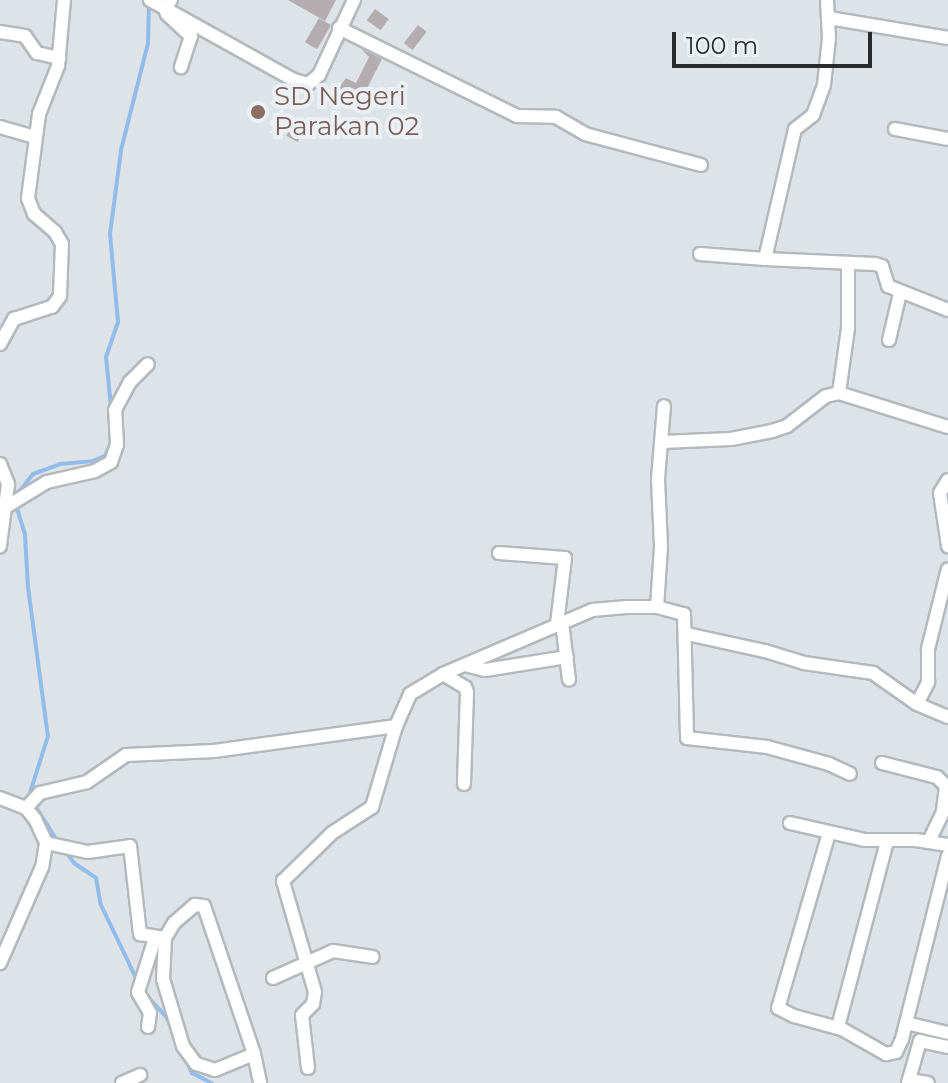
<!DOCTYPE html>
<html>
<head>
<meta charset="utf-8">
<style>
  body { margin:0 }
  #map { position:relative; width:948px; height:1083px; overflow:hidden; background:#dde3e7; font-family:Montserrat,sans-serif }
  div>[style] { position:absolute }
  .stream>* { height:4px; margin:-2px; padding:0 2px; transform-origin:2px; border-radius:2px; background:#92bcea }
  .building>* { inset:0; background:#b4adb0; transform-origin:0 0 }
  .roads { filter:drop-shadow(2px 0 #b3b9bd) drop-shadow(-2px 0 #b3b9bd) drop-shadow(0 2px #b3b9bd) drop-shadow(0 -2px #b3b9bd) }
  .street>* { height:12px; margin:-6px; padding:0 6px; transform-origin:6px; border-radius:6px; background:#fff }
  .dots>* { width:22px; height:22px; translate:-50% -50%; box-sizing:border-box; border:4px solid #eaf0f5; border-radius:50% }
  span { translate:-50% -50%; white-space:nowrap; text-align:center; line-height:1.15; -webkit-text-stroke:8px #eaf0f5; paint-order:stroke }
  .education-label { font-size:26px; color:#785e54 }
  .left { translate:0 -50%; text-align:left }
  .scale { position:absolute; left:672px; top:32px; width:200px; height:36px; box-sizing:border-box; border:4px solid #292b2d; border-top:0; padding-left:10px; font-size:24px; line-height:28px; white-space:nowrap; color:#292b2d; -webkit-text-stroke:6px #eaf0f5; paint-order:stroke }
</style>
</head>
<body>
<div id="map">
  <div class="stream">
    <div style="left:111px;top:407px;width:50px;rotate:-95.7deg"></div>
    <div style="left:106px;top:357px;width:37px;rotate:-71deg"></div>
    <div style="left:118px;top:322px;width:88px;rotate:-95.2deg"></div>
    <div style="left:110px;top:234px;width:85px;rotate:-82.5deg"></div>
    <div style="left:121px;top:150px;width:110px;rotate:-75.8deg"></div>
    <div style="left:148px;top:43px;width:41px;rotate:-88.6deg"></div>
    <div style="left:15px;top:497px;width:29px;rotate:-52deg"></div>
    <div style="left:33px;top:474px;width:29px;rotate:-20deg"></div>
    <div style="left:60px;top:464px;width:33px;rotate:-5deg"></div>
    <div style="left:93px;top:461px;width:13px;rotate:-23deg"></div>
    <div style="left:105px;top:456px;width:14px;rotate:-65deg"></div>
    <div style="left:16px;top:505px;width:31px;rotate:73deg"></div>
    <div style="left:25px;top:535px;width:52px;rotate:86.7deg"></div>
    <div style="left:28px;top:587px;width:150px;rotate:82.4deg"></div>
    <div style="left:48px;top:736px;width:63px;rotate:107.6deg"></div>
    <div style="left:29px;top:796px;width:54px;rotate:57.8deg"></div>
    <div style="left:66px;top:852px;width:14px;rotate:54deg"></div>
    <div style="left:74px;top:863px;width:27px;rotate:34deg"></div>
    <div style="left:96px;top:878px;width:27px;rotate:80deg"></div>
    <div style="left:101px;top:905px;width:83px;rotate:64.4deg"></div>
    <div style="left:145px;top:994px;width:33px;rotate:47deg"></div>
    <div style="left:167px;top:1018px;width:15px;rotate:67deg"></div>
    <div style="left:185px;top:1058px;width:17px;rotate:65deg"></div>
    <div style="left:192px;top:1073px;width:22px;rotate:27deg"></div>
  </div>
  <div class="building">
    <div style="clip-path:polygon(288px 0,336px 0,325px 21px)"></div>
    <div style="left:375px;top:9px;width:17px;height:14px;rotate:36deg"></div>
    <div style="left:319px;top:18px;width:14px;height:28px;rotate:30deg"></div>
    <div style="left:418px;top:25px;width:11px;height:23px;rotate:38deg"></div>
    <div style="clip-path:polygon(361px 49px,382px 59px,361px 100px,338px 89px,346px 78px,356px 83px,369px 57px)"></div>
    <div style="left:295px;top:120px;width:13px;height:18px;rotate:29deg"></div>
  </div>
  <div class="roads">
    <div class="street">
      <div style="left:150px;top:0;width:165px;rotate:29.1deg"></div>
      <div style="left:294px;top:80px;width:15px;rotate:16deg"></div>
      <div style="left:308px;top:84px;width:14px;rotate:-39deg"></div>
      <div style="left:319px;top:75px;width:83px;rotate:-65deg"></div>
      <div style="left:171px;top:0;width:11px;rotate:124deg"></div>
      <div style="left:165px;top:9px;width:5px;rotate:68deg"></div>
      <div style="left:167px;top:14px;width:33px;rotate:43deg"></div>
      <div style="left:191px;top:36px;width:33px;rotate:108deg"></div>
      <div style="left:827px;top:0;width:38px;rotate:87deg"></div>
      <div style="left:829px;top:38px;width:47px;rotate:96.1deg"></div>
      <div style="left:824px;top:85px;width:32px;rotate:110deg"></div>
      <div style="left:813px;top:115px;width:23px;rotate:142deg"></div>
      <div style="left:795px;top:129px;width:133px;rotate:103deg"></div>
      <div style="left:765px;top:259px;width:110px;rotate:2.6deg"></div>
      <div style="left:875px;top:264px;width:7px;rotate:16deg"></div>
      <div style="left:882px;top:266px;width:21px;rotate:73deg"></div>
      <div style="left:888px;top:286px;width:65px;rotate:21.8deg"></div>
      <div style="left:829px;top:18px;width:121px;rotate:9.5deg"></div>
      <div style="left:339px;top:28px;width:199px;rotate:26.3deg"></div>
      <div style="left:517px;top:116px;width:39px;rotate:1deg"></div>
      <div style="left:556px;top:117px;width:34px;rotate:30deg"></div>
      <div style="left:585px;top:134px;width:120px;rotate:15deg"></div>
      <div style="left:0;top:32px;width:25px;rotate:9deg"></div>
      <div style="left:25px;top:36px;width:21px;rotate:55deg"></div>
      <div style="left:37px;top:53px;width:23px;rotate:13deg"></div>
      <div style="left:0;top:127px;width:37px;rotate:16deg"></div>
      <div style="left:895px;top:129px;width:54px;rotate:10.7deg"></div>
      <div style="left:700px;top:254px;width:65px;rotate:4.4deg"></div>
      <div style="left:889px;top:340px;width:48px;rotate:-76.8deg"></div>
      <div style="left:0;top:344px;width:29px;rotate:-61deg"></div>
      <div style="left:14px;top:319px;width:40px;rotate:-18deg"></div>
      <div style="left:52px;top:307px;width:14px;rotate:-54deg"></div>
      <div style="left:60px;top:296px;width:52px;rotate:-87.8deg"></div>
      <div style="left:62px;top:244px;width:14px;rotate:-120deg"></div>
      <div style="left:55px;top:232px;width:28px;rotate:-139deg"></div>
      <div style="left:34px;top:214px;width:17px;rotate:-111deg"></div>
      <div style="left:28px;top:198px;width:85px;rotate:-82.5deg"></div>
      <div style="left:39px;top:114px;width:52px;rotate:-68.4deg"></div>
      <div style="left:58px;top:66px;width:66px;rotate:-84.8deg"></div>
      <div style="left:839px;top:393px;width:66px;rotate:-82.1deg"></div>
      <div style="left:848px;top:328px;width:65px;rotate:-90deg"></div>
      <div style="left:662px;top:442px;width:69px;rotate:-2.5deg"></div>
      <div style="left:731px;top:439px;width:42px;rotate:-11deg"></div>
      <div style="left:772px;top:431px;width:16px;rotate:-18deg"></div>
      <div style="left:787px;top:426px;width:49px;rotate:-37.6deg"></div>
      <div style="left:826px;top:396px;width:13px;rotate:-13deg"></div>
      <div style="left:839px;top:393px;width:114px;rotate:17.3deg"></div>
      <div style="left:0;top:464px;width:22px;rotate:68deg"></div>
      <div style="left:8px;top:484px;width:63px;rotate:97.4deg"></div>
      <div style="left:948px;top:480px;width:15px;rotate:122deg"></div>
      <div style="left:940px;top:493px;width:54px;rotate:81.4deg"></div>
      <div style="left:6px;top:507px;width:48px;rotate:-31.4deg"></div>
      <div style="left:47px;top:482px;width:49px;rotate:-12.9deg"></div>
      <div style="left:95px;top:471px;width:18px;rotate:-29deg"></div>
      <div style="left:111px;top:462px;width:18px;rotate:-71deg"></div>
      <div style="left:117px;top:445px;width:35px;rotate:-93deg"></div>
      <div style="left:115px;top:410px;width:32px;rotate:-62deg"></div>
      <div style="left:130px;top:382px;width:25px;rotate:-45deg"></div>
      <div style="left:499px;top:553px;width:66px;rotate:4.3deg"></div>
      <div style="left:565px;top:558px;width:66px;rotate:96.9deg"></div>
      <div style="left:657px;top:607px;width:61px;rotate:-86.2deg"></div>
      <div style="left:661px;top:546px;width:67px;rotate:-92.6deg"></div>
      <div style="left:658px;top:479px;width:73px;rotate:-85.3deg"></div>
      <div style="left:562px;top:622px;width:58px;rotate:83.1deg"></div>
      <div style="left:687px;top:634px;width:80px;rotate:12.3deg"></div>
      <div style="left:765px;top:651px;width:41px;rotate:17.1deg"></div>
      <div style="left:804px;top:663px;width:70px;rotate:8.2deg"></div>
      <div style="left:873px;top:673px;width:54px;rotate:35.2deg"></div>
      <div style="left:917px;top:704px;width:34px;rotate:23deg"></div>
      <div style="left:465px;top:665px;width:21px;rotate:14deg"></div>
      <div style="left:485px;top:670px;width:83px;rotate:-9deg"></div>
      <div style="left:443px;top:674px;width:26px;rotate:31deg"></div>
      <div style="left:465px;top:687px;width:5px;rotate:68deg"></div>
      <div style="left:467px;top:692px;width:92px;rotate:91.9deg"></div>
      <div style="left:917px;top:704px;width:25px;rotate:-63deg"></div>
      <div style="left:928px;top:682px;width:33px;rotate:-90deg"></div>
      <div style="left:928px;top:649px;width:82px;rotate:-76deg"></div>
      <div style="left:882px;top:763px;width:57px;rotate:14.3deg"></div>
      <div style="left:937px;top:777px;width:13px;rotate:45deg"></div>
      <div style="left:946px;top:786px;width:26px;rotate:97deg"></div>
      <div style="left:943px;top:812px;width:32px;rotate:116deg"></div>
      <div style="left:0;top:798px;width:28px;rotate:21deg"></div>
      <div style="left:26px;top:808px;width:14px;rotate:51deg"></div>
      <div style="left:35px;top:819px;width:26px;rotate:65deg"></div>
      <div style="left:46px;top:843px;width:24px;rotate:99deg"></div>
      <div style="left:42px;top:867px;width:105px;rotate:113.6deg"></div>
      <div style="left:26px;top:808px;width:21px;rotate:-47deg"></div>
      <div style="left:40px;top:793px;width:48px;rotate:-13.2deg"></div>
      <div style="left:87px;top:782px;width:47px;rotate:-34.7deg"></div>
      <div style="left:126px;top:755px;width:88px;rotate:-2.6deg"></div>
      <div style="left:214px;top:751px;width:184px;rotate:-7.8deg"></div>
      <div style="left:396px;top:726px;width:35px;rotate:-66deg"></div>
      <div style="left:410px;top:694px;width:39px;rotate:-31deg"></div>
      <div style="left:443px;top:674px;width:162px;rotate:-23.2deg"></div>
      <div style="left:592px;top:610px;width:35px;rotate:-5deg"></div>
      <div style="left:627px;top:607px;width:30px"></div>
      <div style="left:657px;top:607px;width:28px;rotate:15deg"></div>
      <div style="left:684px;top:614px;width:124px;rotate:88.6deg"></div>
      <div style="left:687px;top:738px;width:81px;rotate:6.4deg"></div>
      <div style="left:767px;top:747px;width:64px;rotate:15.3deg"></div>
      <div style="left:829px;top:764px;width:23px;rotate:25deg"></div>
      <div style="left:790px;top:823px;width:76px;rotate:12.9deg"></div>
      <div style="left:864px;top:840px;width:52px"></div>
      <div style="left:916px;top:840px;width:32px;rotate:9deg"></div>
      <div style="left:829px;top:833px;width:182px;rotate:106.2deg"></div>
      <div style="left:778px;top:1008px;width:18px;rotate:27deg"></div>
      <div style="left:794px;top:1016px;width:50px;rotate:15.2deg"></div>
      <div style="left:842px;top:1029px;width:51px;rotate:29.6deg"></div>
      <div style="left:886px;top:1054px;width:10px;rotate:-11deg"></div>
      <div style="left:896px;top:1052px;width:14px;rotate:-65deg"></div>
      <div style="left:902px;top:1039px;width:189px;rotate:-75.9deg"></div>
      <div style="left:46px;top:843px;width:43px;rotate:12.1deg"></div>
      <div style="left:88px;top:852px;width:42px;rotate:-8.1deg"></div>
      <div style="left:130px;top:846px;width:89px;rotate:83.5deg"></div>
      <div style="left:140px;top:934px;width:25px;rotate:9deg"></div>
      <div style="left:195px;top:905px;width:9px;rotate:6deg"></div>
      <div style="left:204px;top:906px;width:156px;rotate:71.3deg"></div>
      <div style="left:254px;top:1054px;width:42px;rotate:157.7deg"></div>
      <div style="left:215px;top:1070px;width:20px;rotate:-162deg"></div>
      <div style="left:196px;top:1064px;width:22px;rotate:-126deg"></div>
      <div style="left:183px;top:1046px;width:70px;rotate:-106.6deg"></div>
      <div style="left:163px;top:979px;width:41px;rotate:-87.2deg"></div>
      <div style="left:165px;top:938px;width:17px;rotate:-59deg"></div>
      <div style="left:174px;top:923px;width:28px;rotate:-41deg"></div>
      <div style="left:273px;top:978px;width:66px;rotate:-24.2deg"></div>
      <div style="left:333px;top:951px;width:40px;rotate:8.5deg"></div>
      <div style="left:906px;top:1023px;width:43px;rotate:13.4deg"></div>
      <div style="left:148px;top:1027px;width:14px;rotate:-82deg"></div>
      <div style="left:150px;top:1013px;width:24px;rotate:-120deg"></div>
      <div style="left:138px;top:992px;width:57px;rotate:-72.5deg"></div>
      <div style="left:838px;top:1027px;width:191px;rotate:-75.2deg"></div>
      <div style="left:254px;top:1054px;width:30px;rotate:78deg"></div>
      <div style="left:308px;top:1068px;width:53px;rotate:-96.5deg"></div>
      <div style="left:302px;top:1015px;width:16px;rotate:-45deg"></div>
      <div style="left:313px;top:1004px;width:12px;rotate:-81deg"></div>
      <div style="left:315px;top:992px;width:116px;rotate:-106.1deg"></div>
      <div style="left:283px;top:881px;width:69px;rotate:-44.4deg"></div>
      <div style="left:332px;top:833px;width:48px;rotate:-33deg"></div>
      <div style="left:372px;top:807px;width:84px;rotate:-73.5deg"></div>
      <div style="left:909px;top:1080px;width:19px;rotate:9deg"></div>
      <div style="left:122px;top:1083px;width:20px;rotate:-24deg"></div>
      <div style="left:908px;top:1083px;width:44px;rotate:-74.1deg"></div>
      <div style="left:920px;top:1041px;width:29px;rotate:12deg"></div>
    </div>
  </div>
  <div class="dots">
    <div style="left:258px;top:112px;background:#8d6e63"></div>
  </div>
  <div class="education-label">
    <span class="left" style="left:274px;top:112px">SD Negeri<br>Parakan 02</span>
  </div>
  <div class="scale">100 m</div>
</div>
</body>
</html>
